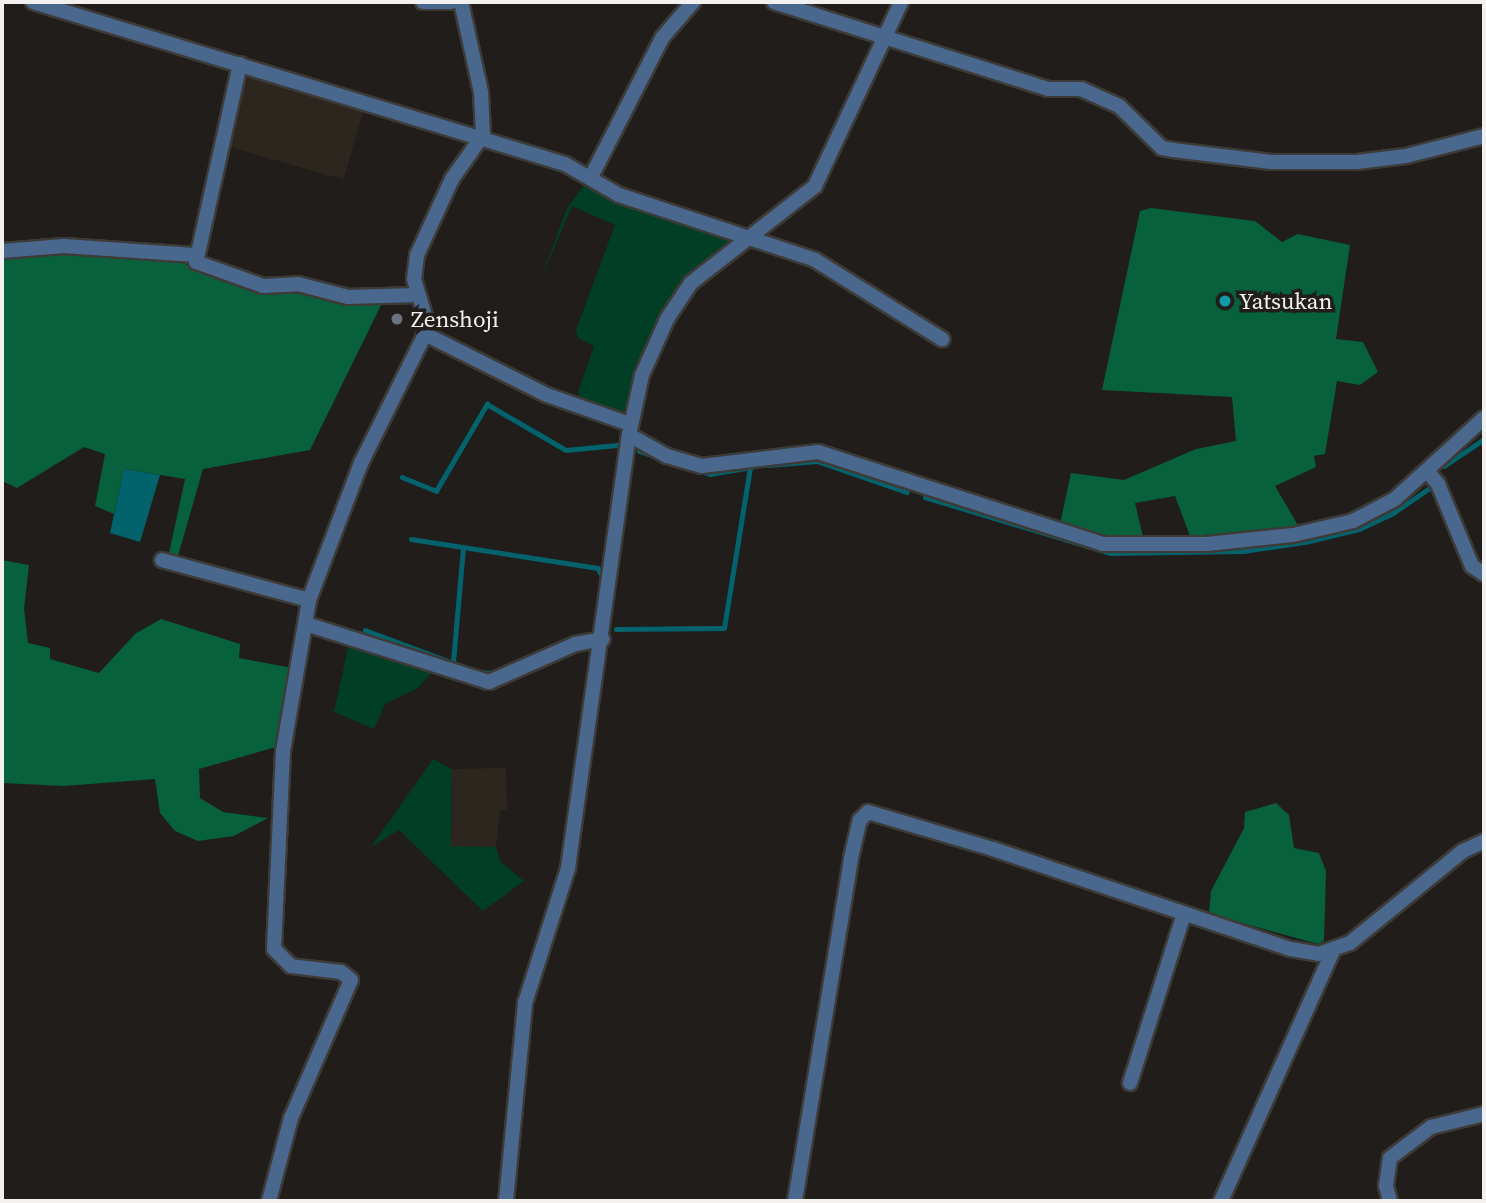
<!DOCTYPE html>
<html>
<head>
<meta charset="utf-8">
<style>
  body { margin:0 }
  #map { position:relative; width:1486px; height:1203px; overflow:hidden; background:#201d1a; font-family:"Source Serif 4",serif }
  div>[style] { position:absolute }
  .built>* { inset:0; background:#2d261f; transform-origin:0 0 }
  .green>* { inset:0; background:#003e25 }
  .forest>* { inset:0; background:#07613d }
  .water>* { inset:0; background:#03636d }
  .stream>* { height:4.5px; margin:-2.25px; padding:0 2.25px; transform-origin:2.25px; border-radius:2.25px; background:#03636d }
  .roads { filter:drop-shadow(2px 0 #3d3b38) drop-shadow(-2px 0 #3d3b38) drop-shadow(0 2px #3d3b38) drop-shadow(0 -2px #3d3b38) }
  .minor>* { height:14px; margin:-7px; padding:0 7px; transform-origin:7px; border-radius:7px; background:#4a688e }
  .dots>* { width:19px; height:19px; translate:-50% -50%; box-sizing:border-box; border:4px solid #201d1a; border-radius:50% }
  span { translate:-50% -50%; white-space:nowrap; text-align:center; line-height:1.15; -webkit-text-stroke:7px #201d1a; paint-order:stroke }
  .poi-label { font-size:23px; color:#f2f1ef }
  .left { translate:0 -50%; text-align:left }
  .frame { position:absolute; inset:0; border:4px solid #f2f1ef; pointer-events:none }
</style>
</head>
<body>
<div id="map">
  <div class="built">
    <div style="left:244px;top:73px;width:125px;height:75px;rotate:16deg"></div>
    <div style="clip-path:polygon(506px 768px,507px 809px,500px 811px,496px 847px,451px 846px,452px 769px)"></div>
  </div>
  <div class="green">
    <div style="clip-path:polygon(586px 183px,733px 240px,681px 286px,667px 306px,641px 359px,626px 413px,580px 400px,578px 392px,594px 346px,578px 338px,576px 330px,615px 225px,572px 206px,541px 279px,567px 208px)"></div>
    <div style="clip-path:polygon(349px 644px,433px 671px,418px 688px,385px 704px,374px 729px,334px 712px)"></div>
    <div style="clip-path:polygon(433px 759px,452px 769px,451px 846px,496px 847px,500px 861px,524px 881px,483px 911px,399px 830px,371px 847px)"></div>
  </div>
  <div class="forest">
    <div style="clip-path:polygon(1151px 208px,1255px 221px,1282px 242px,1298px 234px,1350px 245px,1336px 339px,1363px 342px,1378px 372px,1360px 385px,1337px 381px,1325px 454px,1314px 456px,1316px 467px,1275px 486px,1299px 527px,1190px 536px,1175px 496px,1135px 503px,1143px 537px,1111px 536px,1060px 524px,1071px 473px,1124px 480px,1196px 449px,1236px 441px,1232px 397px,1102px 390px,1140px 211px)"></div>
    <div style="clip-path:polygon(79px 252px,182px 263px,264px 292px,281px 288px,356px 302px,384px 299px,310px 450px,203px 469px,178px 556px,169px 553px,185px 479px,124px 469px,114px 514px,95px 506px,105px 454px,84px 447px,17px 488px,2px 481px,2px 260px,25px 253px)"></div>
    <div style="clip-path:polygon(2px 560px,29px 565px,24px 609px,28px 643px,50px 648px,50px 659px,99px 673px,135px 634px,161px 619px,240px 644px,239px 658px,292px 668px,276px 747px,199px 769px,200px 798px,223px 812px,268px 818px,234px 836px,198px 841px,175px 831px,160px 813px,155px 779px,64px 786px,2px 783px)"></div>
    <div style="clip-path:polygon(1276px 803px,1289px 815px,1294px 848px,1319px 853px,1326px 871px,1324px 941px,1318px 944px,1209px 914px,1211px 891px,1244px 828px,1245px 812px)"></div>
  </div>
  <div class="water">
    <div style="clip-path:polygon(124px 469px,160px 475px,140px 542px,110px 533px)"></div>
  </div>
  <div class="stream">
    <div style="left:639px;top:451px;width:75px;rotate:17.9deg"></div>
    <div style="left:710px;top:474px;width:43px;rotate:-9.5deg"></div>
    <div style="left:768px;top:465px;width:49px;rotate:-4.7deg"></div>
    <div style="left:817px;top:461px;width:95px;rotate:19deg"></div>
    <div style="left:1444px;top:466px;width:48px;rotate:-34deg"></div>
    <div style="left:402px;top:477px;width:37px;rotate:22deg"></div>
    <div style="left:436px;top:491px;width:101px;rotate:-59.6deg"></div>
    <div style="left:487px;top:404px;width:91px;rotate:30.2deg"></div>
    <div style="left:566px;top:450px;width:51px;rotate:-5.6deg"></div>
    <div style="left:925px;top:497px;width:193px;rotate:16.8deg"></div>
    <div style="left:1110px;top:553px;width:133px;rotate:-0.9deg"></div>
    <div style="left:1243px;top:551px;width:63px;rotate:-8.3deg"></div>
    <div style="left:1305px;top:542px;width:56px;rotate:-13.5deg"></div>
    <div style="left:1359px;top:529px;width:38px;rotate:-25deg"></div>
    <div style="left:1393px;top:513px;width:42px;rotate:-34.4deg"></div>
    <div style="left:411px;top:539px;width:189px;rotate:8.8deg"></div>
    <div style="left:598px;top:568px;width:11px;rotate:63deg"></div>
    <div style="left:616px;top:629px;width:108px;rotate:-0.5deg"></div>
    <div style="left:724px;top:628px;width:163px;rotate:-80.8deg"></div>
    <div style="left:365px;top:630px;width:121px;rotate:20.4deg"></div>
    <div style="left:478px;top:672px;width:15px;rotate:4deg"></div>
    <div style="left:453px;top:662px;width:114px;rotate:-85deg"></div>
  </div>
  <div class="roads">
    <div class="minor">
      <div style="left:33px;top:2px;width:556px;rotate:16.94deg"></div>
      <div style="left:565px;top:164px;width:62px;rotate:29.9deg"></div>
      <div style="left:619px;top:195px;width:206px;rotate:18.3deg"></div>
      <div style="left:815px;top:260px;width:150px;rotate:31.9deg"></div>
      <div style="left:423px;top:2px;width:28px"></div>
      <div style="left:461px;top:2px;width:92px;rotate:77.5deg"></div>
      <div style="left:481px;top:92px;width:43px;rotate:87.3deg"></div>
      <div style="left:483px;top:135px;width:54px;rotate:125.2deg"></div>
      <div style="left:452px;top:179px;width:84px;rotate:114.7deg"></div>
      <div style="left:417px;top:255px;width:24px;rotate:97deg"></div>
      <div style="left:414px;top:279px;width:42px;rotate:73.3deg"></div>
      <div style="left:426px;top:319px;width:15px;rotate:94deg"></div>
      <div style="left:425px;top:334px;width:136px;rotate:26.6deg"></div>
      <div style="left:547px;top:395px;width:88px;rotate:19.3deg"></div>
      <div style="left:774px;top:2px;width:288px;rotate:17.6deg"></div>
      <div style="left:1049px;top:89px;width:32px"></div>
      <div style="left:1081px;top:89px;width:42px;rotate:24.1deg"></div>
      <div style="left:1119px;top:106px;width:60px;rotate:44.3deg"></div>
      <div style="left:1162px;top:148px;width:11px;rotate:10deg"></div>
      <div style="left:1173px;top:150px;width:99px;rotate:7deg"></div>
      <div style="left:1271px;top:162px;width:86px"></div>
      <div style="left:1357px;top:162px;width:49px;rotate:-7deg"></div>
      <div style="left:1406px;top:156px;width:81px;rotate:-14.4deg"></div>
      <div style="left:240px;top:64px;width:203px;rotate:102.5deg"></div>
      <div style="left:196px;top:262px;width:71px;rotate:19.7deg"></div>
      <div style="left:263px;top:286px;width:35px;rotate:-3deg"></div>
      <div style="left:298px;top:284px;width:52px;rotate:14.6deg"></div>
      <div style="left:348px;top:297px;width:69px;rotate:-1.7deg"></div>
      <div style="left:591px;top:177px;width:156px;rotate:-62.9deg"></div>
      <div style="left:662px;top:38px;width:48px;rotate:-49.3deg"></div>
      <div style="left:2px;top:251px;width:62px;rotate:-4.6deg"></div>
      <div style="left:64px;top:246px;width:131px;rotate:3.9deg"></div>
      <div style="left:629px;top:435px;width:43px;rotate:28.9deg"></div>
      <div style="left:667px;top:456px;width:36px;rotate:16deg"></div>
      <div style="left:702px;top:466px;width:117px;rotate:-6.9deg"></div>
      <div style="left:818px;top:452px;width:299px;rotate:17.9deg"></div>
      <div style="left:1102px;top:544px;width:105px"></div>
      <div style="left:1207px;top:544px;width:86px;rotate:-6deg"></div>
      <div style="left:1293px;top:535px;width:62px;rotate:-13.1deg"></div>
      <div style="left:1353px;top:521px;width:47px;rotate:-27.6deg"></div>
      <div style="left:1395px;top:499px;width:120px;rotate:-42.3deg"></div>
      <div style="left:1428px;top:472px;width:16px;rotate:50deg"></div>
      <div style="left:1438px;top:484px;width:89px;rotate:67.5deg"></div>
      <div style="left:1472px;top:566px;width:14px;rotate:34deg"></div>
      <div style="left:162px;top:560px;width:152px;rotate:15.2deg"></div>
      <div style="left:306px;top:624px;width:192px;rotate:17.6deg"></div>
      <div style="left:489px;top:682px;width:94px;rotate:-23.8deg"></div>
      <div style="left:575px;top:644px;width:28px;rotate:-10deg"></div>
      <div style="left:1130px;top:1083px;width:177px;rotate:-72.3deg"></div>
      <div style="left:269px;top:1201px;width:86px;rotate:-75.2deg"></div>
      <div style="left:291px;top:1118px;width:150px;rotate:-66.5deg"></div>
      <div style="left:351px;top:980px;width:13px;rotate:-141deg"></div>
      <div style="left:341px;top:972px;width:50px;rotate:-173.2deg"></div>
      <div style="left:291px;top:966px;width:24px;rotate:-135deg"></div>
      <div style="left:274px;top:949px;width:198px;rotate:-87.4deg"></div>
      <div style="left:283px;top:751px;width:153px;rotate:-80.2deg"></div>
      <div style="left:309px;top:600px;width:147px;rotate:-69.2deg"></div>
      <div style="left:361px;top:463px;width:144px;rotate:-63.6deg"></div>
      <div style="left:506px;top:1201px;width:199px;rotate:-84.5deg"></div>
      <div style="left:525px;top:1003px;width:142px;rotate:-72.3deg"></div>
      <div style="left:568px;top:868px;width:437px;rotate:-82deg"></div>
      <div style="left:629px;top:435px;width:61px;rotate:-77.8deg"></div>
      <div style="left:642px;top:375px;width:61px;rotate:-65.9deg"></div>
      <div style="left:667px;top:319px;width:43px;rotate:-56.3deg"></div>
      <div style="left:691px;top:283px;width:157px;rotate:-38deg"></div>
      <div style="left:815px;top:186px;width:203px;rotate:-64.9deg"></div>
      <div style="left:795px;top:1201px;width:348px;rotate:-80.7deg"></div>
      <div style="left:851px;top:858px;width:39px;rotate:-77deg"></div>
      <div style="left:860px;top:820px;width:11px;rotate:-45deg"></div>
      <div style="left:868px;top:812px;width:130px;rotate:16.5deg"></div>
      <div style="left:993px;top:849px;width:314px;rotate:18.6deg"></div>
      <div style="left:1291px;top:949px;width:27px;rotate:10deg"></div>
      <div style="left:1318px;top:954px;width:34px;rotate:-19deg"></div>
      <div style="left:1350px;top:943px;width:146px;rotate:-39.2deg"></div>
      <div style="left:1463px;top:851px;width:23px;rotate:-25deg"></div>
      <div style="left:1221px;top:1201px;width:272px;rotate:-65.9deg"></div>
      <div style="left:1390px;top:1201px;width:16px;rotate:-105deg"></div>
      <div style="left:1386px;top:1186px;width:28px;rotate:-82deg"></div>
      <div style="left:1390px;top:1158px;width:51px;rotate:-37.1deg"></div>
      <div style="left:1431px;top:1127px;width:55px;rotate:-13.8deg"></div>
    </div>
  </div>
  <div class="dots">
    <div style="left:1225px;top:301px;background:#0f9aa8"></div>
    <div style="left:397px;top:319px;background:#6b7280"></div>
  </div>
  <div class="poi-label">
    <span class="left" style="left:1239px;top:301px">Yatsukan</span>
    <span class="left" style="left:411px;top:319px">Zenshoji</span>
  </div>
  <div class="frame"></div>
</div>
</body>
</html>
